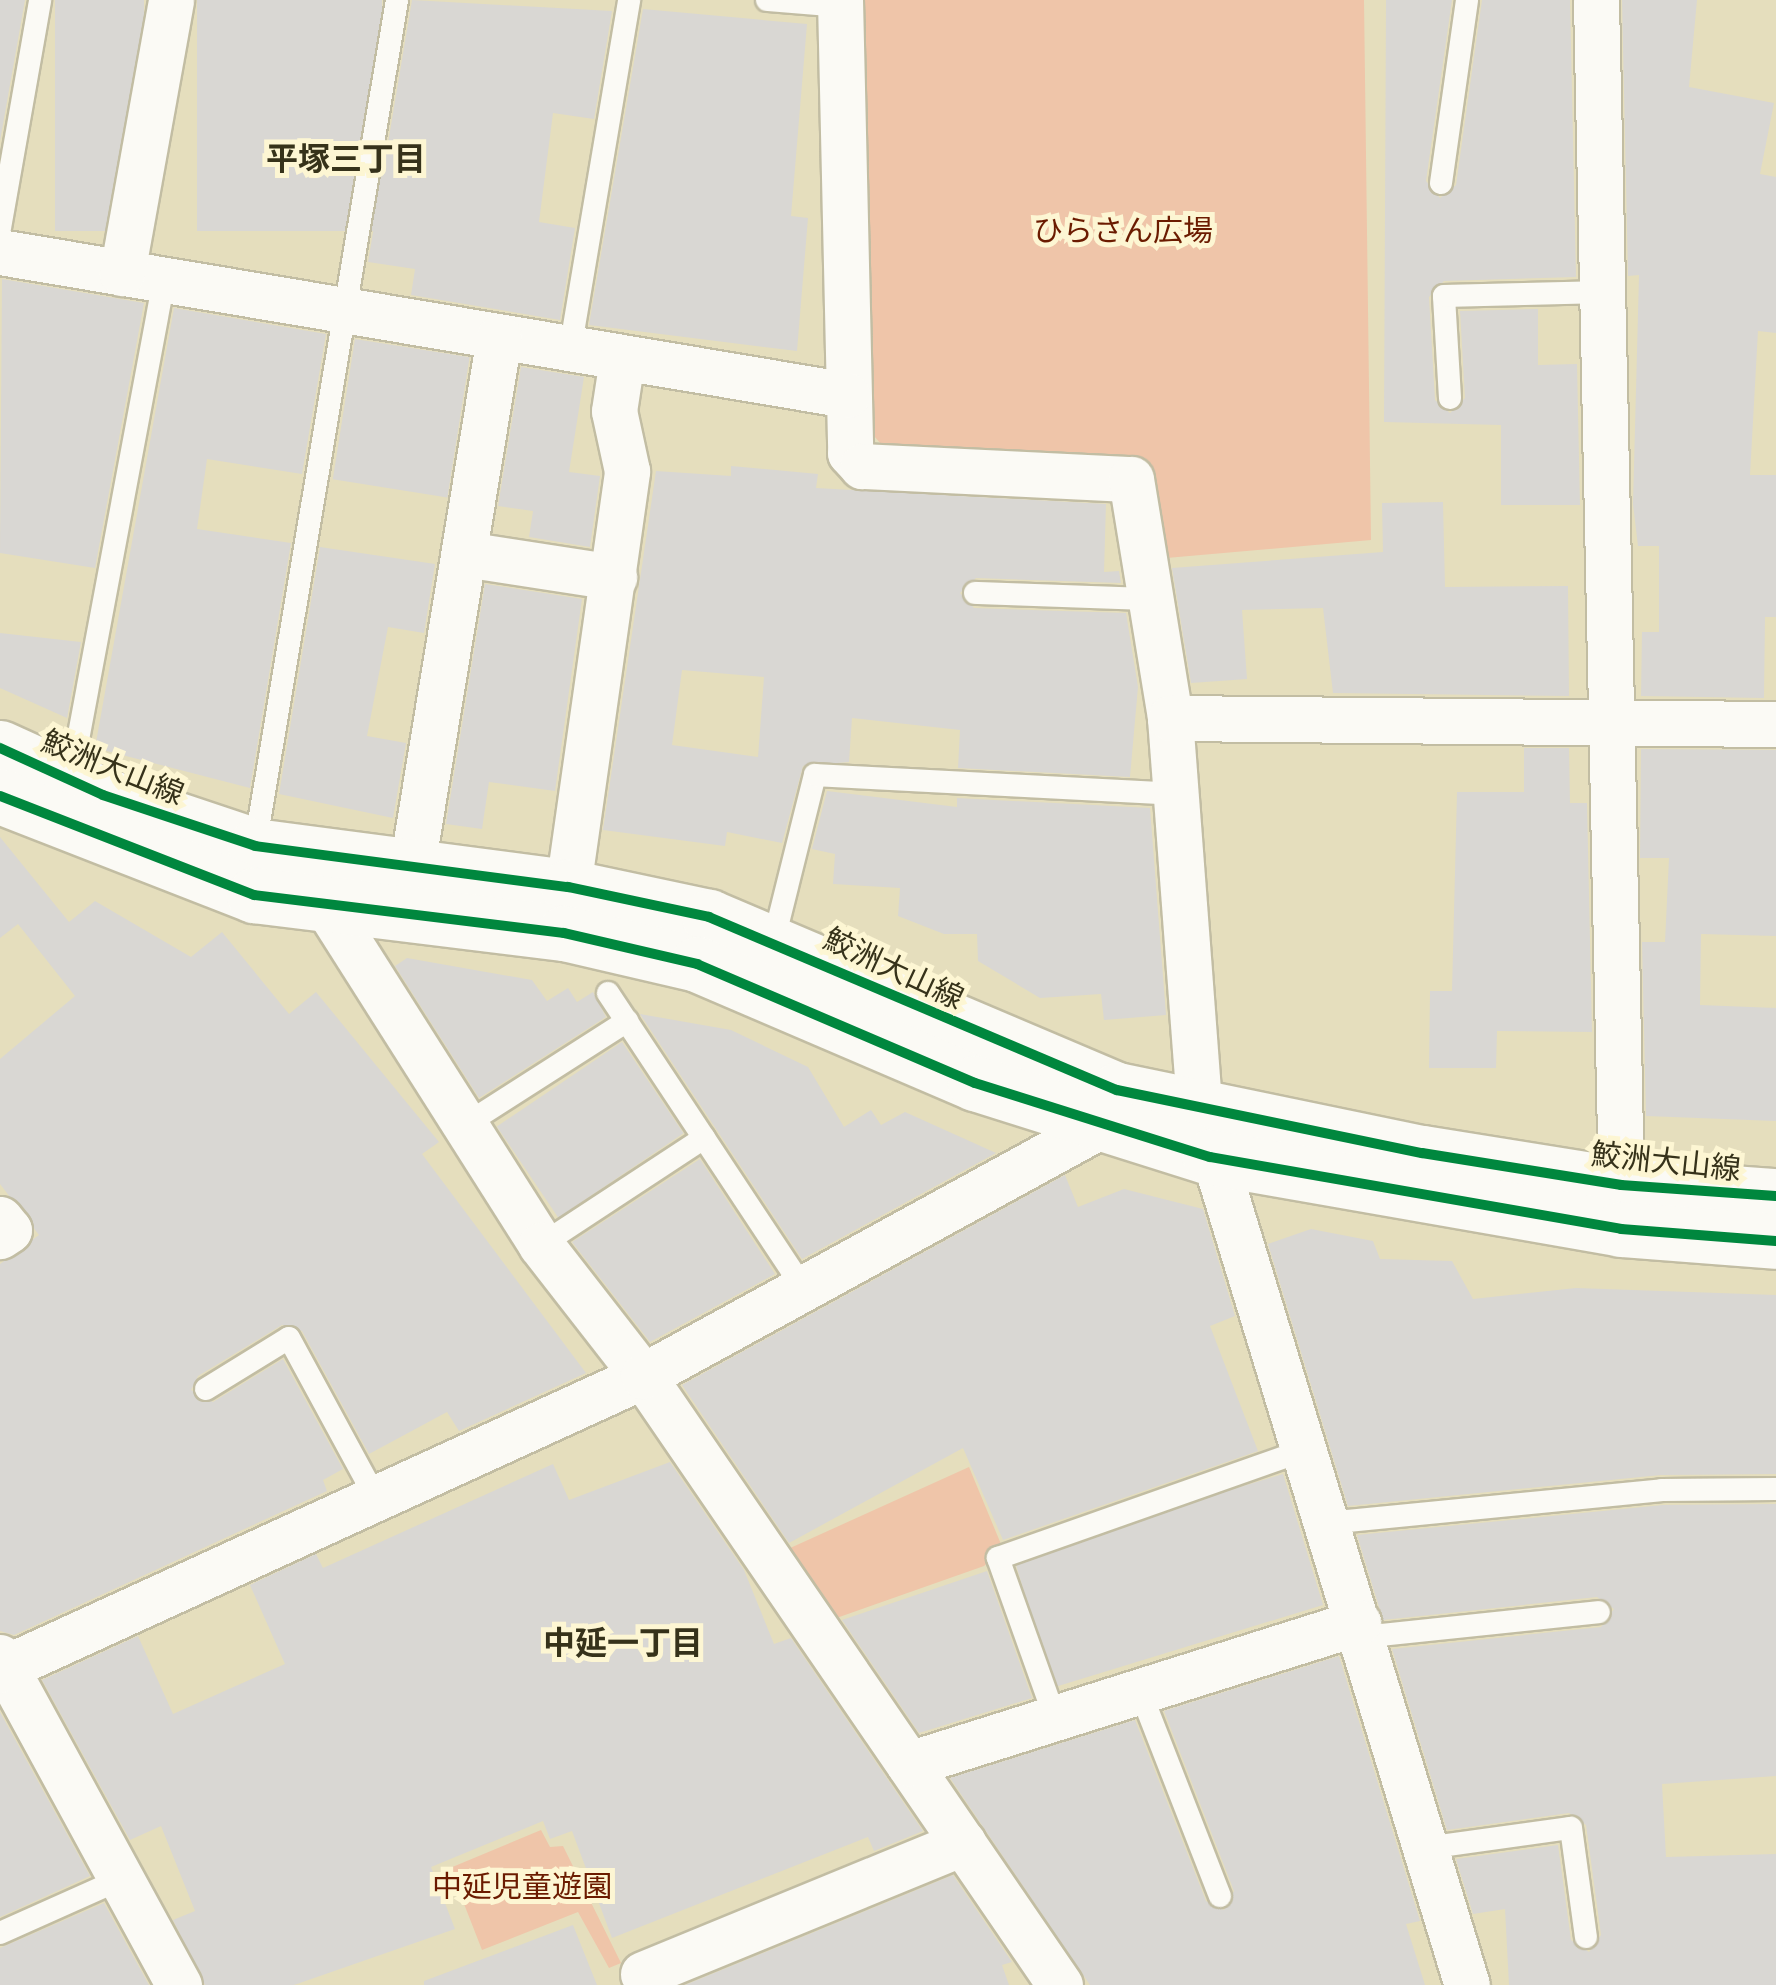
<!DOCTYPE html>
<html>
<head>
<meta charset="utf-8">
<style>
  body { margin:0 }
  #map { position:relative; width:1776px; height:1985px; overflow:hidden; background:#e5debd; font-family:Mulish,"Noto Sans JP",sans-serif }
  div>[style] { position:absolute }
  .green>* { inset:0; background:#efc5a9 }
  .building>* { inset:0; background:#d9d7d3; transform-origin:0 0 }
  .roads { filter:drop-shadow(2px 0 #c2bda3) drop-shadow(-2px 0 #c2bda3) drop-shadow(0 2px #c2bda3) drop-shadow(0 -2px #c2bda3) }
  .service>* { height:22px; margin:-11px; padding:0 11px; transform-origin:11px; border-radius:11px; background:#fbfaf5 }
  .minor>* { height:45px; margin:-22.5px; padding:0 22.5px; transform-origin:22.5px; border-radius:22.5px; background:#fbfaf5 }
  .secondary>* { height:55px; margin:-27.5px; padding:0 27.5px; transform-origin:27.5px; border-radius:27.5px; background:#fbfaf5 }
  .cycleway>* { height:10px; margin:-5px; padding:0 5px; transform-origin:5px; border-radius:5px; background:#00873e }
  span { translate:-50% -50%; white-space:nowrap; text-align:center; line-height:1.15; -webkit-text-stroke:10px #fdf6d3; paint-order:stroke }
  .park-label { font-size:30px; color:#6b1b00 }
  .street-label { font-size:30px; color:#36321a }
  .neighbourhood-label { font-size:32px; color:#36321a; font-weight:700 }
</style>
</head>
<body>
<div id="map">
  <div class="green">
    <div style="clip-path:polygon(860px 0,1364px 0,1371px 540px,1155px 559px,1140px 461px,888px 452px,868px 429px)"></div>
    <div style="clip-path:polygon(969px 1467px,1003px 1549px,984px 1566px,828px 1621px,777px 1554px)"></div>
    <div style="clip-path:polygon(541px 1830px,550px 1847px,563px 1846px,621px 1963px,609px 1968px,578px 1912px,482px 1950px,450px 1868px)"></div>
  </div>
  <div class="building">
    <div style="clip-path:polygon(0 0,25px 0,0 141px)"></div>
    <div style="left:55px;top:0;width:89px;height:231px"></div>
    <div style="left:197px;top:0;width:185px;height:231px"></div>
    <div style="clip-path:polygon(412px 0,612px 11px,594px 119px,553px 113px,539px 222px,575px 228px,560px 320px,411px 295px,415px 269px,368px 262px)"></div>
    <div style="clip-path:polygon(1386px 0,1452px 0,1426px 181px,1440px 198px,1456px 185px,1482px 0,1570px 0,1576px 277px,1444px 281px,1429px 297px,1435px 400px,1450px 413px,1465px 398px,1460px 311px,1538px 309px,1538px 365px,1577px 364px,1580px 505px,1501px 505px,1501px 425px,1384px 422px)"></div>
    <div style="clip-path:polygon(1622px 0,1697px 0,1689px 87px,1774px 103px,1760px 174px,1776px 177px,1776px 333px,1758px 331px,1750px 475px,1776px 475px,1776px 617px,1765px 617px,1764px 698px,1641px 696px,1642px 632px,1659px 632px,1659px 546px,1638px 546px,1633px 504px,1639px 275px,1628px 276px)"></div>
    <div style="clip-path:polygon(643px 9px,807px 24px,791px 216px,808px 218px,797px 351px,589px 325px)"></div>
    <div style="clip-path:polygon(2px 279px,144px 303px,95px 568px,0 553px)"></div>
    <div style="clip-path:polygon(174px 308px,326px 334px,302px 474px,207px 459px,197px 529px,291px 543px,250px 788px,95px 748px)"></div>
    <div style="left:355px;top:339px;width:116px;height:142px;rotate:9deg"></div>
    <div style="clip-path:polygon(521px 367px,584px 377px,569px 472px,600px 476px,590px 547px,529px 537px,533px 511px,498px 506px)"></div>
    <div style="clip-path:polygon(evenodd,731px 466px,818px 474px,816px 488px,1106px 504px,1104px 572px,1119px 571px,1121px 583px,976px 578px,960px 593px,974px 608px,1126px 613px,1138px 687px,1130px 777px,958px 768px,960px 730px,852px 718px,849px 762px,803px 766px,782px 843px,727px 832px,725px 846px,603px 830px,656px 471px,731px 476px,731px 466px,682px 670px,764px 677px,758px 757px,672px 745px,682px 670px)"></div>
    <div style="clip-path:polygon(1443px 502px,1445px 587px,1568px 586px,1569px 696px,1333px 693px,1323px 608px,1242px 610px,1247px 679px,1191px 683px,1172px 568px,1383px 552px,1382px 503px)"></div>
    <div style="clip-path:polygon(320px 547px,435px 564px,424px 633px,388px 627px,367px 736px,406px 743px,393px 818px,279px 794px)"></div>
    <div style="clip-path:polygon(485px 584px,582px 599px,555px 791px,489px 782px,482px 829px,446px 824px)"></div>
    <div style="clip-path:polygon(0 633px,81px 642px,67px 718px,0 688px)"></div>
    <div style="clip-path:polygon(1524px 748px,1569px 748px,1570px 803px,1587px 803px,1592px 1032px,1497px 1031px,1496px 1068px,1429px 1068px,1430px 991px,1452px 991px,1457px 792px,1524px 792px)"></div>
    <div style="clip-path:polygon(1641px 749px,1776px 750px,1776px 936px,1701px 934px,1700px 1005px,1776px 1008px,1776px 1121px,1646px 1116px,1642px 942px,1665px 942px,1669px 858px,1640px 858px)"></div>
    <div style="clip-path:polygon(827px 791px,957px 807px,957px 798px,1150px 808px,1166px 1015px,1104px 1020px,1101px 994px,1040px 998px,978px 961px,977px 934px,944px 934px,898px 916px,900px 888px,833px 884px,835px 854px,812px 849px)"></div>
    <div style="clip-path:polygon(0 837px,69px 922px,95px 901px,191px 957px,222px 932px,289px 1014px,316px 992px,439px 1142px,422px 1154px,586px 1373px,459px 1431px,447px 1412px,369px 1454px,302px 1331px,282px 1325px,198px 1376px,191px 1390px,213px 1402px,283px 1359px,343px 1469px,323px 1480px,327px 1491px,14px 1635px,0 1631px,0 1264px,39px 1235px,0 1184px,0 1059px,75px 996px,18px 924px,0 938px)"></div>
    <div style="clip-path:polygon(407px 958px,532px 980px,547px 1001px,568px 988px,577px 1002px,593px 992px,606px 1017px,479px 1098px,395px 966px)"></div>
    <div style="clip-path:polygon(640px 1014px,731px 1030px,808px 1067px,844px 1127px,871px 1110px,881px 1125px,905px 1112px,996px 1153px,802px 1259px)"></div>
    <div style="left:622px;top:1042px;width:110px;height:151px;rotate:56deg"></div>
    <div style="clip-path:polygon(700px 1159px,775px 1274px,650px 1342px,572px 1242px)"></div>
    <div style="clip-path:polygon(1065px 1175px,1078px 1207px,1124px 1189px,1203px 1209px,1235px 1316px,1210px 1326px,1258px 1451px,1003px 1540px,963px 1448px,789px 1543px,682px 1385px)"></div>
    <div style="clip-path:polygon(1311px 1229px,1373px 1241px,1380px 1259px,1452px 1261px,1473px 1299px,1576px 1288px,1776px 1295px,1776px 1474px,1661px 1475px,1348px 1506px,1268px 1244px)"></div>
    <div style="clip-path:polygon(670px 1462px,744px 1570px,774px 1644px,791px 1638px,923px 1831px,874px 1851px,868px 1837px,612px 1938px,572px 1831px,550px 1839px,543px 1821px,431px 1867px,455px 1929px,294px 1985px,205px 1985px,173px 1920px,195px 1911px,161px 1826px,130px 1840px,42px 1680px,138px 1636px,173px 1714px,285px 1664px,250px 1585px,316px 1554px,323px 1568px,553px 1464px,569px 1500px)"></div>
    <div style="left:1283px;top:1474px;width:137px;height:282px;rotate:73deg"></div>
    <div style="clip-path:polygon(1776px 1504px,1776px 1776px,1662px 1784px,1666px 1857px,1776px 1854px,1776px 1985px,1509px 1985px,1505px 1909px,1473px 1914px,1456px 1859px,1558px 1845px,1571px 1940px,1589px 1952px,1601px 1935px,1586px 1825px,1569px 1813px,1447px 1830px,1392px 1649px,1601px 1627px,1614px 1609px,1597px 1597px,1383px 1620px,1357px 1535px,1663px 1505px)"></div>
    <div style="clip-path:polygon(987px 1571px,1032px 1698px,919px 1733px,842px 1620px)"></div>
    <div style="clip-path:polygon(1339px 1656px,1420px 1921px,1406px 1924px,1425px 1985px,1090px 1985px,950px 1778px,1135px 1720px,1206px 1901px,1224px 1910px,1234px 1891px,1164px 1711px)"></div>
    <div style="clip-path:polygon(0 1712px,90px 1876px,0 1917px)"></div>
    <div style="clip-path:polygon(953px 1875px,1012px 1962px,1002px 1965px,1009px 1985px,685px 1985px)"></div>
    <div style="clip-path:polygon(104px 1903px,149px 1985px,0 1985px,0 1948px)"></div>
    <div style="clip-path:polygon(573px 1925px,597px 1985px,424px 1985px,424px 1981px)"></div>
  </div>
  <div class="roads">
    <div class="service">
      <div style="left:767px;top:0;width:73px;rotate:4.7deg"></div>
      <div style="left:1441px;top:183px;width:185px;rotate:-81.9deg"></div>
      <div style="left:0;top:228px;width:231px;rotate:-80deg"></div>
      <div style="left:570px;top:350px;width:355px;rotate:-80.4deg"></div>
      <div style="left:1450px;top:398px;width:102px;rotate:-93.4deg"></div>
      <div style="left:1444px;top:296px;width:160px;rotate:-1.4deg"></div>
      <div style="left:975px;top:593px;width:175px;rotate:2deg"></div>
      <div style="left:77px;top:745px;width:473px;rotate:-79.4deg"></div>
      <div style="left:255px;top:846px;width:858px;rotate:-80.47deg"></div>
      <div style="left:774px;top:939px;width:169px;rotate:-76deg"></div>
      <div style="left:815px;top:775px;width:358px;rotate:3deg"></div>
      <div style="left:608px;top:993px;width:354px;rotate:56.5deg"></div>
      <div style="left:463px;top:1126px;width:195px;rotate:-32.6deg"></div>
      <div style="left:541px;top:1245px;width:195px;rotate:-33.3deg"></div>
      <div style="left:206px;top:1389px;width:97px;rotate:-31.6deg"></div>
      <div style="left:289px;top:1338px;width:184px;rotate:61.5deg"></div>
      <div style="left:1327px;top:1523px;width:337px;rotate:-5.6deg"></div>
      <div style="left:1662px;top:1490px;width:114px;rotate:-0.5deg"></div>
      <div style="left:1362px;top:1637px;width:238px;rotate:-6deg"></div>
      <div style="left:1140px;top:1691px;width:220px;rotate:68.7deg"></div>
      <div style="left:1055px;top:1718px;width:170px;rotate:-109.6deg"></div>
      <div style="left:998px;top:1558px;width:325px;rotate:-19.4deg"></div>
      <div style="left:1426px;top:1848px;width:146px;rotate:-7.9deg"></div>
      <div style="left:1571px;top:1828px;width:110px;rotate:82.2deg"></div>
      <div style="left:0;top:1933px;width:133px;rotate:-24.1deg"></div>
    </div>
    <div class="minor">
      <div style="left:840px;top:0;width:453px;rotate:88.7deg"></div>
      <div style="left:850px;top:453px;width:18px;rotate:47deg"></div>
      <div style="left:862px;top:466px;width:269px;rotate:2.8deg"></div>
      <div style="left:1131px;top:479px;width:242px;rotate:80.7deg"></div>
      <div style="left:1170px;top:718px;width:391px;rotate:85.7deg"></div>
      <div style="left:1199px;top:1108px;width:917px;rotate:73.01deg"></div>
      <div style="left:1596px;top:0;width:1185px;rotate:88.79deg"></div>
      <div style="left:0;top:252px;width:859px;rotate:9.58deg"></div>
      <div style="left:122px;top:273px;width:277px;rotate:-79.8deg"></div>
      <div style="left:464px;top:554px;width:152px;rotate:8.7deg"></div>
      <div style="left:1170px;top:718px;width:606px;rotate:0.57deg"></div>
      <div style="left:412px;top:866px;width:536px;rotate:-80.66deg"></div>
      <div style="left:309px;top:879px;width:433px;rotate:57.6deg"></div>
      <div style="left:541px;top:1245px;width:166px;rotate:52.1deg"></div>
      <div style="left:643px;top:1376px;width:738px;rotate:55.6deg"></div>
      <div style="left:568px;top:887px;width:420px;rotate:-81.9deg"></div>
      <div style="left:627px;top:471px;width:61px;rotate:-102.2deg"></div>
      <div style="left:614px;top:411px;width:53px;rotate:-81.3deg"></div>
      <div style="left:0;top:1219px;width:14px;rotate:51deg"></div>
      <div style="left:9px;top:1230px;width:11px;rotate:146deg"></div>
      <div style="left:0;top:1657px;width:374px;rotate:61.4deg"></div>
      <div style="left:0;top:1670px;width:707px;rotate:-24.57deg"></div>
      <div style="left:643px;top:1376px;width:519px;rotate:-28.69deg"></div>
      <div style="left:909px;top:1764px;width:471px;rotate:-17.5deg"></div>
      <div style="left:643px;top:1974px;width:346px;rotate:-22.3deg"></div>
    </div>
    <div class="secondary">
      <div style="left:0;top:748px;width:113px;rotate:24.5deg"></div>
      <div style="left:103px;top:795px;width:160px;rotate:18.5deg"></div>
      <div style="left:255px;top:846px;width:316px;rotate:7.5deg"></div>
      <div style="left:568px;top:887px;width:144px;rotate:12deg"></div>
      <div style="left:709px;top:917px;width:443px;rotate:23deg"></div>
      <div style="left:1117px;top:1090px;width:311px;rotate:11.7deg"></div>
      <div style="left:1422px;top:1153px;width:202px;rotate:9.1deg"></div>
      <div style="left:1621px;top:1185px;width:155px;rotate:4.1deg"></div>
      <div style="left:0;top:796px;width:273px;rotate:21.3deg"></div>
      <div style="left:254px;top:895px;width:312px;rotate:7deg"></div>
      <div style="left:564px;top:933px;width:137px;rotate:13.1deg"></div>
      <div style="left:697px;top:964px;width:302px;rotate:23.2deg"></div>
      <div style="left:975px;top:1083px;width:246px;rotate:17.5deg"></div>
      <div style="left:1210px;top:1157px;width:417px;rotate:9.9deg"></div>
      <div style="left:1621px;top:1229px;width:155px;rotate:4.4deg"></div>
    </div>
  </div>
  <div class="cycleway">
    <div style="left:0;top:748px;width:113px;rotate:24.5deg"></div>
    <div style="left:103px;top:795px;width:160px;rotate:18.5deg"></div>
    <div style="left:255px;top:846px;width:316px;rotate:7.5deg"></div>
    <div style="left:568px;top:887px;width:144px;rotate:12deg"></div>
    <div style="left:709px;top:917px;width:443px;rotate:23deg"></div>
    <div style="left:1117px;top:1090px;width:311px;rotate:11.7deg"></div>
    <div style="left:1422px;top:1153px;width:202px;rotate:9.1deg"></div>
    <div style="left:1621px;top:1185px;width:155px;rotate:4.1deg"></div>
    <div style="left:0;top:796px;width:273px;rotate:21.3deg"></div>
    <div style="left:254px;top:895px;width:312px;rotate:7deg"></div>
    <div style="left:564px;top:933px;width:137px;rotate:13.1deg"></div>
    <div style="left:697px;top:964px;width:302px;rotate:23.2deg"></div>
    <div style="left:975px;top:1083px;width:246px;rotate:17.5deg"></div>
    <div style="left:1210px;top:1157px;width:417px;rotate:9.9deg"></div>
    <div style="left:1621px;top:1229px;width:155px;rotate:4.4deg"></div>
  </div>
  <div class="park-label">
    <span style="left:1123px;top:230px">ひらさん広場</span>
    <span style="left:522px;top:1886px">中延児童遊園</span>
  </div>
  <div class="street-label">
    <span style="left:113px;top:767px;rotate:22deg">鮫洲大山線</span>
    <span style="left:894px;top:968px;rotate:25deg">鮫洲大山線</span>
    <span style="left:1666px;top:1161px;rotate:6deg">鮫洲大山線</span>
  </div>
  <div class="neighbourhood-label">
    <span style="left:346px;top:158px">平塚三丁目</span>
    <span style="left:623px;top:1642px">中延一丁目</span>
  </div>
</div>
</body>
</html>
